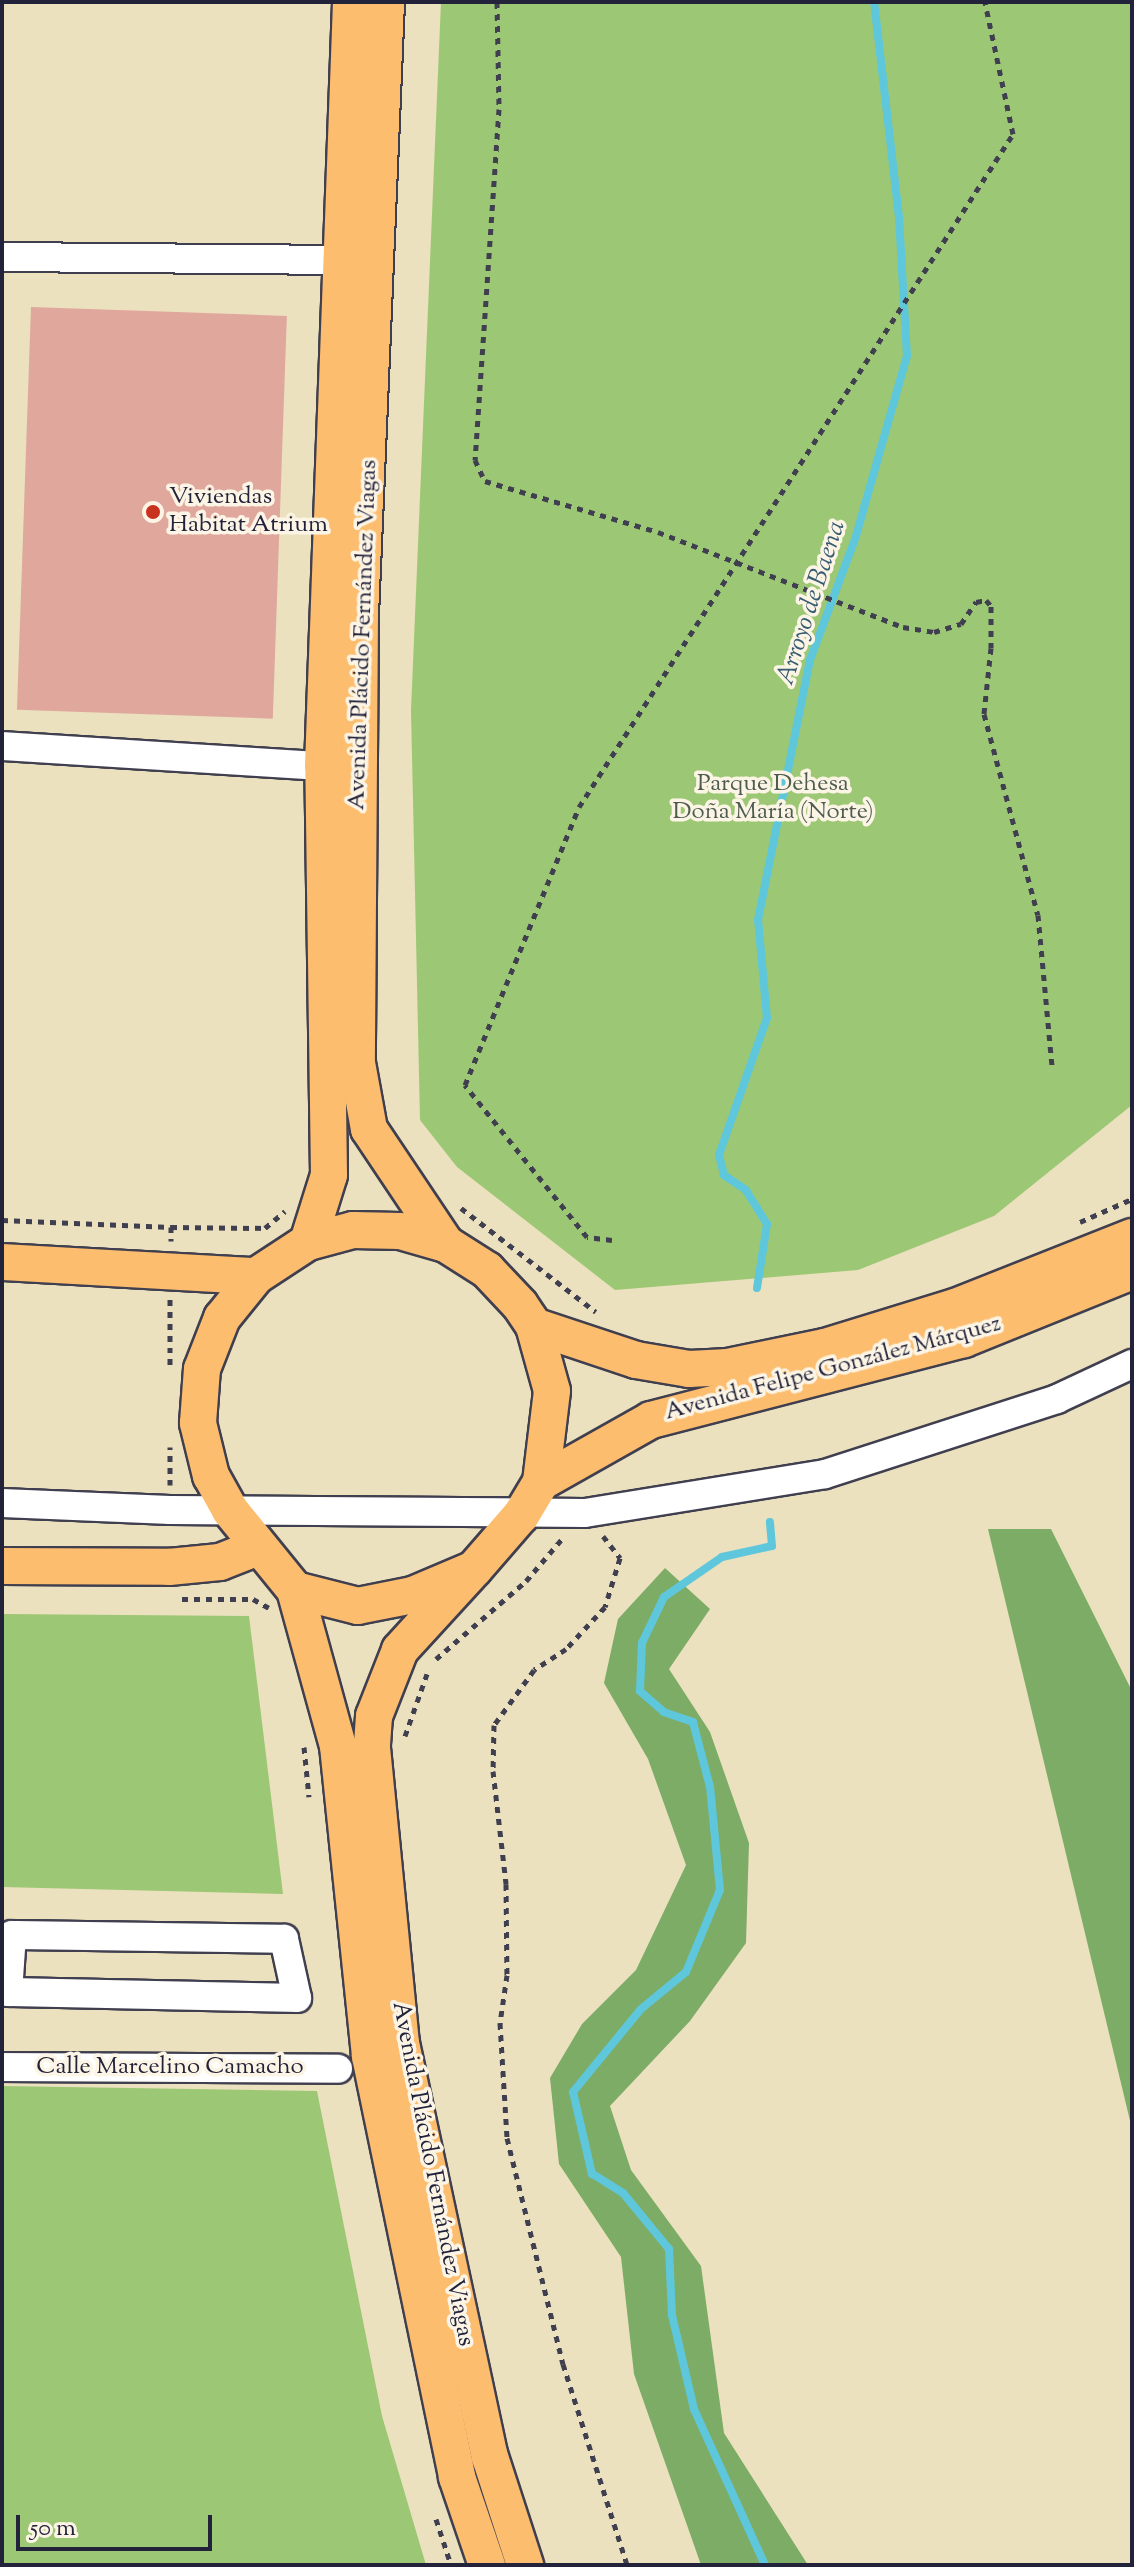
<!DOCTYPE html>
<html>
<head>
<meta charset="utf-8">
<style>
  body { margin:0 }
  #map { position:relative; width:1134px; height:2567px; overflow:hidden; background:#ebe1bf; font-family:"Sorts Mill Goudy",serif }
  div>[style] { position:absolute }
  .green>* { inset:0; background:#9cc774 }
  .forest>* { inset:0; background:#7dac66 }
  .stream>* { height:8px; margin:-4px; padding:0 4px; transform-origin:4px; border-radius:4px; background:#5fc7db }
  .building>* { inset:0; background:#e0a79d; transform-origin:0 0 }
  .path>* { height:5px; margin-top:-2.5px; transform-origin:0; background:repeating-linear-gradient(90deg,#403f4f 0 6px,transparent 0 12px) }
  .roads { filter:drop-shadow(2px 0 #403f4f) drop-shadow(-2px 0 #403f4f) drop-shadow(0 2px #403f4f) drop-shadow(0 -2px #403f4f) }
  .minor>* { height:28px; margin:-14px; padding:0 14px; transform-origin:14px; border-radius:14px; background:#fff }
  .major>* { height:36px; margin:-18px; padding:0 18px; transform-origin:18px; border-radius:18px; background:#fcbd6f }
  .dots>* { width:22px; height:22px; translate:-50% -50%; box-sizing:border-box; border:4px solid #fcf5e5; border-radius:50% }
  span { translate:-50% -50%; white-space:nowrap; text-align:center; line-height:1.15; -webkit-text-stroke:7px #fcf5e5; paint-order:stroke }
  .poi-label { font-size:24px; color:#22223b }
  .left { translate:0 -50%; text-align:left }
  .street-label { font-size:24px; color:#22223b }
  .park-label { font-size:24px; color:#4d5c4f }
  .water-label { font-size:26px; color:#375c73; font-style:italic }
  .frame { position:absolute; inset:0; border:4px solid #22223b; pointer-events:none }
  .scale { position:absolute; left:16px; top:2515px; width:196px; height:36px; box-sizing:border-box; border:4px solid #22223b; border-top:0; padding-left:10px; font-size:24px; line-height:28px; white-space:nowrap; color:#22223b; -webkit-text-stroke:6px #fcf5e5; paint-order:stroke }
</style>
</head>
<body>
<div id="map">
  <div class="green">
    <div style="clip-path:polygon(441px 2px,1132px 2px,1132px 1105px,994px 1216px,858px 1270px,615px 1290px,457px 1167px,420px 1120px,411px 710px)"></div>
    <div style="clip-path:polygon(2px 1614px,249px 1616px,283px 1894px,2px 1887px)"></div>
    <div style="clip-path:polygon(2px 2086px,317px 2091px,382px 2416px,426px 2565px,2px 2565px)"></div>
  </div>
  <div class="forest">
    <div style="clip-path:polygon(988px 1529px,1051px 1529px,1132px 1691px,1132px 2129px)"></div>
    <div style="clip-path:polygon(665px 1568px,710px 1609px,669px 1669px,710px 1732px,749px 1843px,746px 1943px,690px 2021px,610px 2106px,631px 2170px,701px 2266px,724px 2433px,808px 2565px,701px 2565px,634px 2374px,621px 2257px,559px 2164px,550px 2078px,582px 2024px,636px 1970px,686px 1865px,648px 1759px,604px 1683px,618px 1619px)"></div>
  </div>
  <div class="stream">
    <div style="left:757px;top:1288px;width:65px;rotate:-81.1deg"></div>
    <div style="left:767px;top:1224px;width:40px;rotate:-122deg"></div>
    <div style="left:746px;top:1190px;width:27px;rotate:-146deg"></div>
    <div style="left:724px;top:1175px;width:21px;rotate:-104deg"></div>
    <div style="left:719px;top:1155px;width:145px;rotate:-70.7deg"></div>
    <div style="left:767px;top:1018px;width:98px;rotate:-95.2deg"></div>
    <div style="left:758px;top:920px;width:265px;rotate:-78.7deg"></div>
    <div style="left:810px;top:660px;width:132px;rotate:-69.6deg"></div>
    <div style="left:856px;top:536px;width:187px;rotate:-74.2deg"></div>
    <div style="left:907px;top:356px;width:139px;rotate:-93.3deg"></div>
    <div style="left:899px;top:217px;width:216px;rotate:-96.6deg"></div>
    <div style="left:765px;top:2565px;width:171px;rotate:-114.5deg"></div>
    <div style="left:694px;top:2409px;width:97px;rotate:-103.2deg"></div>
    <div style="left:672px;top:2315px;width:66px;rotate:-92.6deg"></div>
    <div style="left:669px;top:2249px;width:72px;rotate:-129.4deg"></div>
    <div style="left:623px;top:2193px;width:36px;rotate:-148deg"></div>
    <div style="left:592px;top:2174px;width:84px;rotate:-103deg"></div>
    <div style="left:573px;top:2092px;width:107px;rotate:-50.7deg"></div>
    <div style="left:641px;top:2009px;width:58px;rotate:-39.4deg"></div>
    <div style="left:686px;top:1972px;width:89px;rotate:-67.5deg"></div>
    <div style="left:720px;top:1890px;width:103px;rotate:-95.5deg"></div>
    <div style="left:710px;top:1787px;width:67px;rotate:-104.7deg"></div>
    <div style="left:693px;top:1722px;width:31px;rotate:-161deg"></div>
    <div style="left:664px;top:1712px;width:32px;rotate:-139deg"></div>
    <div style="left:640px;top:1691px;width:48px;rotate:-87.6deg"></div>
    <div style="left:642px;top:1643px;width:51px;rotate:-64.4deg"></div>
    <div style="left:664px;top:1597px;width:70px;rotate:-34.6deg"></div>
    <div style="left:722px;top:1557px;width:51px;rotate:-12.4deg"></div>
    <div style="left:772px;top:1546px;width:24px;rotate:-95deg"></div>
  </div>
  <div class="building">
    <div style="left:31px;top:307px;width:256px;height:403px;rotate:2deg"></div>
  </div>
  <div class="path">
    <div style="left:497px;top:2px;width:107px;rotate:88.9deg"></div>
    <div style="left:499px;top:109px;width:352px;rotate:93.9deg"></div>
    <div style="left:475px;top:460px;width:23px;rotate:65deg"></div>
    <div style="left:485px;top:481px;width:180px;rotate:16.4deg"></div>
    <div style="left:658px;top:532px;width:263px;rotate:21.2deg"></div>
    <div style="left:903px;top:627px;width:31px;rotate:9deg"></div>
    <div style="left:934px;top:632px;width:28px;rotate:-17deg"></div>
    <div style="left:961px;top:624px;width:27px;rotate:-56deg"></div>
    <div style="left:976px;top:602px;width:10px;rotate:-11deg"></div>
    <div style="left:986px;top:600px;width:8px;rotate:50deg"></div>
    <div style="left:991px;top:606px;width:42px;rotate:90deg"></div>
    <div style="left:991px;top:648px;width:66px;rotate:96.1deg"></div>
    <div style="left:984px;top:714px;width:208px;rotate:75deg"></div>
    <div style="left:1038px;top:915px;width:153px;rotate:84.7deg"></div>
    <div style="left:461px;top:1208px;width:170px;rotate:37.6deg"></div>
    <div style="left:2px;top:1220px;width:169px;rotate:2.4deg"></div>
    <div style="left:171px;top:1227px;width:14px;rotate:90deg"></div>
    <div style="left:1080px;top:1222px;width:57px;rotate:-23.9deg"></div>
    <div style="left:171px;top:1227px;width:94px;rotate:0.6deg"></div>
    <div style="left:265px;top:1228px;width:26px;rotate:-40deg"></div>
    <div style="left:612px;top:1240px;width:25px;rotate:-173deg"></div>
    <div style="left:587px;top:1237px;width:195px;rotate:-128.8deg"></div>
    <div style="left:465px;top:1085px;width:300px;rotate:-67.7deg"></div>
    <div style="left:579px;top:807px;width:801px;rotate:-57.18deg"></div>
    <div style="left:1013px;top:134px;width:135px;rotate:-102deg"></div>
    <div style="left:170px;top:1365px;width:66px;rotate:-90deg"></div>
    <div style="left:170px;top:1485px;width:38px;rotate:-90deg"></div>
    <div style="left:603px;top:1536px;width:28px;rotate:52deg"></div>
    <div style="left:620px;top:1558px;width:51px;rotate:107deg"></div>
    <div style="left:605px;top:1607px;width:57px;rotate:132.9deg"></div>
    <div style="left:566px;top:1649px;width:38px;rotate:147deg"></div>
    <div style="left:534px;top:1670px;width:68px;rotate:126deg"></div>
    <div style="left:494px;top:1725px;width:46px;rotate:91.2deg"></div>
    <div style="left:493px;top:1771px;width:114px;rotate:83.4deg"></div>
    <div style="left:506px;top:1884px;width:91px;rotate:89.4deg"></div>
    <div style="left:507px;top:1975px;width:49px;rotate:98.3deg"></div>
    <div style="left:500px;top:2023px;width:115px;rotate:86.5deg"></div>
    <div style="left:507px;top:2138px;width:233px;rotate:76.1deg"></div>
    <div style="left:563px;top:2364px;width:211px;rotate:72.3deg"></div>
    <div style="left:182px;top:1599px;width:71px"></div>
    <div style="left:253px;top:1599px;width:18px;rotate:29deg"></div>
    <div style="left:436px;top:1659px;width:119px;rotate:-40.9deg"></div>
    <div style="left:526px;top:1581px;width:55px;rotate:-49.4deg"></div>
    <div style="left:405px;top:1736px;width:66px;rotate:-70.5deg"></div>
    <div style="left:304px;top:1747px;width:50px;rotate:84.3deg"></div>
    <div style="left:436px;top:2519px;width:48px;rotate:71.9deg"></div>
  </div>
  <div class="roads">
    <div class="minor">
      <div style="left:2px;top:257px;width:341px;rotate:0.5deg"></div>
      <div style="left:2px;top:746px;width:322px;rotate:3.6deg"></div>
      <div style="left:2px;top:1503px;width:168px;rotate:2.4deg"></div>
      <div style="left:170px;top:1510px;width:415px;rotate:0.4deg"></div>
      <div style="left:585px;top:1513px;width:243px;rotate:-9.2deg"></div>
      <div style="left:825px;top:1474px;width:244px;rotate:-17.9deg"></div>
      <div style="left:1057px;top:1399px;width:83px;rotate:-25deg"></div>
      <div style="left:12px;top:1935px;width:272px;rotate:0.8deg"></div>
      <div style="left:284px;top:1939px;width:60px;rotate:77.6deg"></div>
      <div style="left:297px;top:1998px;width:289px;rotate:-178.8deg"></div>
      <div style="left:8px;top:1992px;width:57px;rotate:-86deg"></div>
      <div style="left:2px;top:2067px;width:336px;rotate:0.3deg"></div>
    </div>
    <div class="major">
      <div style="left:386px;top:2px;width:613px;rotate:92.43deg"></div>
      <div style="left:360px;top:614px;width:449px;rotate:90.4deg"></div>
      <div style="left:357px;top:1063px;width:67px;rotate:79.7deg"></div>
      <div style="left:369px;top:1129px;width:138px;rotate:56.2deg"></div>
      <div style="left:308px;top:1242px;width:70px;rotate:-72.6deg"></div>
      <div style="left:329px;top:1175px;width:409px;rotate:-90.8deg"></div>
      <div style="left:323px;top:766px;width:765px;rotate:-87.9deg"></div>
      <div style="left:2px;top:1262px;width:254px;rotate:3.2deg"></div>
      <div style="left:534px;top:1326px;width:108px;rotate:18.4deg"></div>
      <div style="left:636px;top:1360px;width:54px;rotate:9.6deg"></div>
      <div style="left:689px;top:1369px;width:39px;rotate:-3deg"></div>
      <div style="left:728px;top:1367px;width:99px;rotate:-11.7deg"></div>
      <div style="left:825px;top:1347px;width:136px;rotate:-17.1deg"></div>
      <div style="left:955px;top:1307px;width:190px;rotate:-21.6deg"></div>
      <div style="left:541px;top:1482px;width:126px;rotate:-29.4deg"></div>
      <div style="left:651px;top:1420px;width:323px;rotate:-14.5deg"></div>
      <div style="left:964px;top:1339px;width:181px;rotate:-22deg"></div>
      <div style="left:2px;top:1566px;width:167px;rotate:0.3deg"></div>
      <div style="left:169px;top:1567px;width:51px;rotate:-5.6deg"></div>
      <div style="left:220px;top:1562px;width:41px;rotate:-21.5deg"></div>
      <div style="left:474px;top:1569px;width:66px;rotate:156.9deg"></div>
      <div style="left:413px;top:1595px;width:56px;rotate:168.7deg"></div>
      <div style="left:358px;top:1606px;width:65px;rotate:-165.7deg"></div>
      <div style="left:295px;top:1590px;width:103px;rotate:-129.1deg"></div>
      <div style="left:230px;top:1510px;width:39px;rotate:-119deg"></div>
      <div style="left:211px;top:1476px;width:55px;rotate:-103.8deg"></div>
      <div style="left:198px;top:1423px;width:54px;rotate:-85.8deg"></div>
      <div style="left:202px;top:1369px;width:55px;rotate:-68.6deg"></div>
      <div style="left:222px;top:1318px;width:54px;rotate:-51deg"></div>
      <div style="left:256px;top:1276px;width:62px;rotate:-33.2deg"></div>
      <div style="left:308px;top:1242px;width:47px;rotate:-14.9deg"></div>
      <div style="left:353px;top:1230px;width:47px;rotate:1.2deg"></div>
      <div style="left:400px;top:1231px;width:48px;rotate:15.8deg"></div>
      <div style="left:446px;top:1244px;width:49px;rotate:32.4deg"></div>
      <div style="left:487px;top:1270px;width:48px;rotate:46.7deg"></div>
      <div style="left:520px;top:1305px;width:25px;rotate:56deg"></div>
      <div style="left:534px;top:1326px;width:67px;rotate:74.5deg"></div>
      <div style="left:552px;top:1391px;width:92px;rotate:96.9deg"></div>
      <div style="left:541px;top:1482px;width:39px;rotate:121deg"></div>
      <div style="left:521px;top:1515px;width:72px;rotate:131deg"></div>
      <div style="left:474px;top:1569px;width:110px;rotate:132.4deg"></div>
      <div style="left:400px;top:1650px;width:71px;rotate:111.5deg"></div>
      <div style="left:374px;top:1716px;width:32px;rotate:94deg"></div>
      <div style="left:372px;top:1748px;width:296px;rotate:84.4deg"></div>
      <div style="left:401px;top:2043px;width:423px;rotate:77.9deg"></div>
      <div style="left:490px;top:2457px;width:114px;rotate:72deg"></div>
      <div style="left:295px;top:1590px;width:162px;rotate:74.6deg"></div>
      <div style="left:338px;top:1746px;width:312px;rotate:84.1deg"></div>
      <div style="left:370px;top:2056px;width:430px;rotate:78.3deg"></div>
      <div style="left:457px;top:2477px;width:93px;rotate:71.2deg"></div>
    </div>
  </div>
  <div class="dots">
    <div style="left:153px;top:512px;background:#c8321e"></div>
  </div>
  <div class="poi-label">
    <span class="left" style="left:169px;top:512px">Viviendas<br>Habitat Atrium</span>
  </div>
  <div class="street-label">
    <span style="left:364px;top:635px;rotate:-88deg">Avenida Plácido Fernández Viagas</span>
    <span style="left:833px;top:1369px;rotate:-15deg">Avenida Felipe González Márquez</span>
    <span style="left:170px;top:2068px">Calle Marcelino Camacho</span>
    <span style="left:432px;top:2174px;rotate:79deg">Avenida Plácido Fernández Viagas</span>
  </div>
  <div class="park-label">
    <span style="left:773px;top:799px">Parque Dehesa<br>Doña María (Norte)</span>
  </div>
  <div class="water-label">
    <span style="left:812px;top:603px;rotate:-72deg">Arroyo de Baena</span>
  </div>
  <div class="frame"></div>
  <div class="scale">50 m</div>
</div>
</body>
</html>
